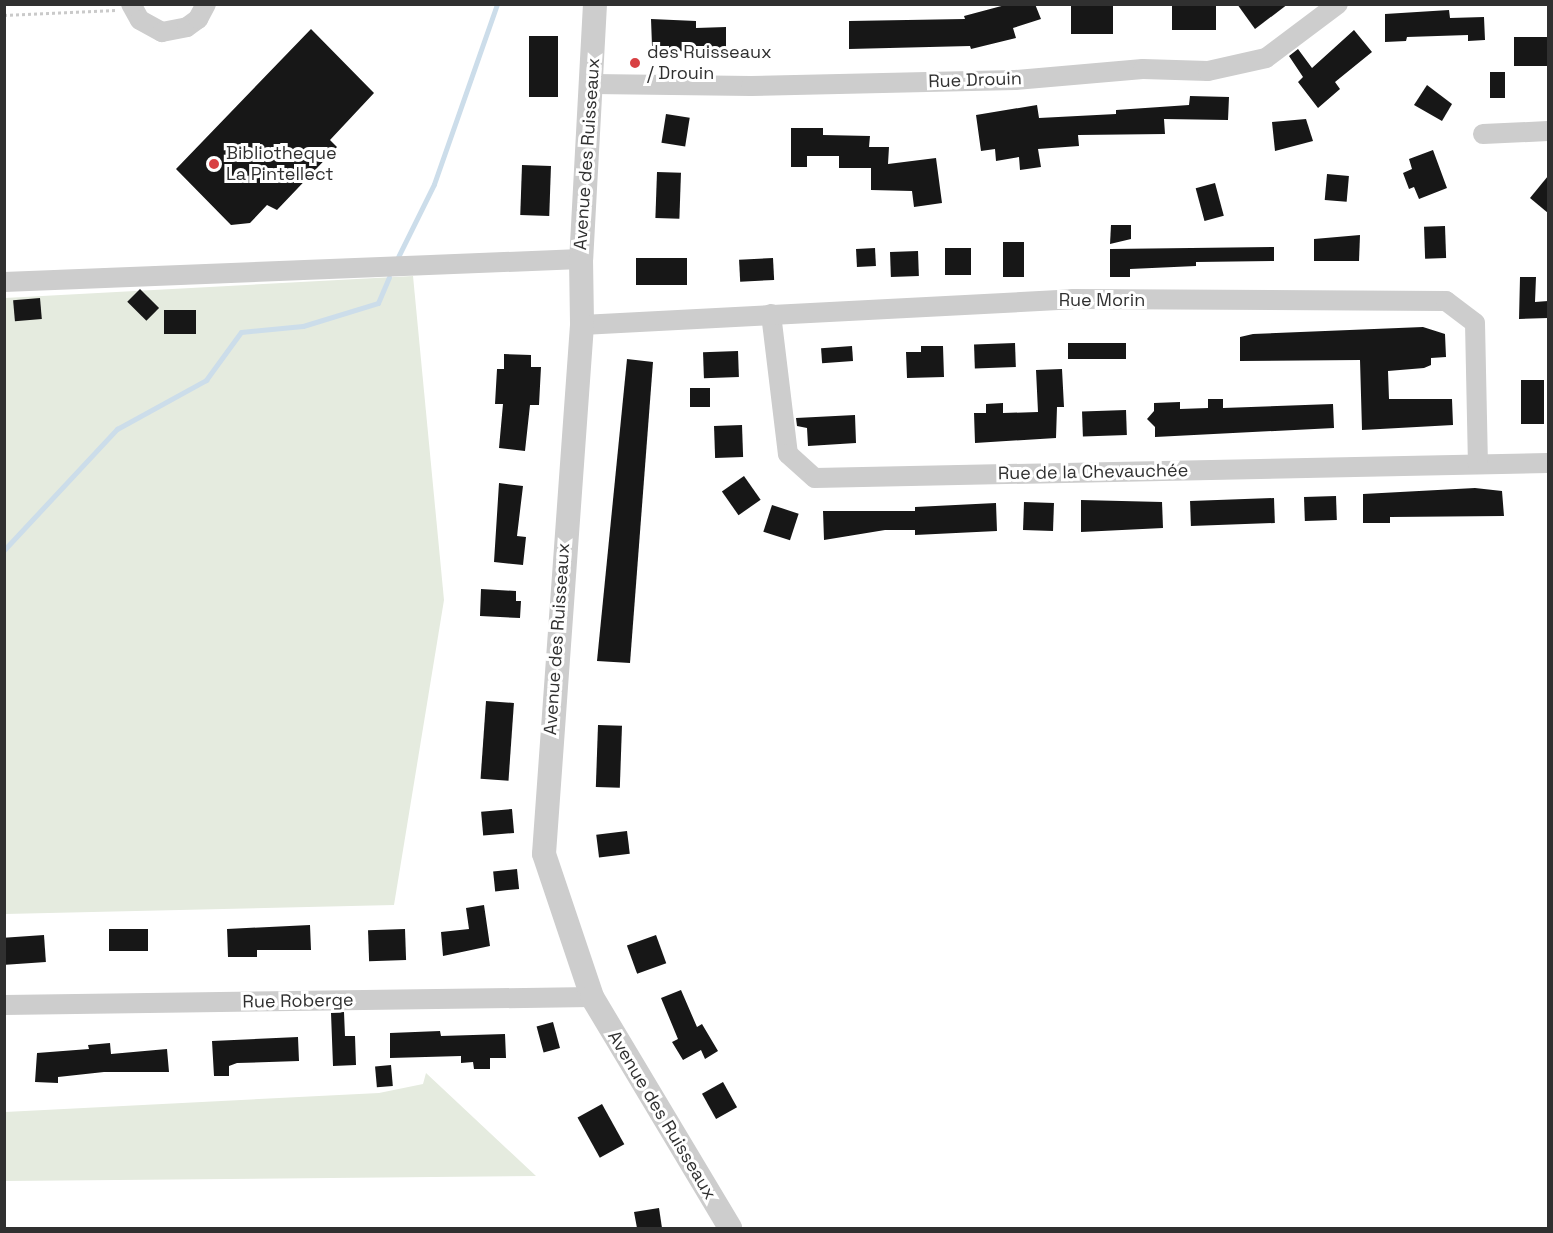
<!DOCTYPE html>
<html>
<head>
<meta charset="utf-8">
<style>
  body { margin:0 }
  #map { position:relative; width:1553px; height:1233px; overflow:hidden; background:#fff; font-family:"Space Grotesk",sans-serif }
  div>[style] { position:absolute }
  .green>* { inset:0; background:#e5ebdf }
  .stream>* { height:5px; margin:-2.5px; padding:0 2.5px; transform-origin:2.5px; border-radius:2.5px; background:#ccddea }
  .building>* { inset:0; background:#171717; transform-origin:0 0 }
  .path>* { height:3px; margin-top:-1.5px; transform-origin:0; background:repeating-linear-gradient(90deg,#cacaca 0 3px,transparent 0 6px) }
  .minor>* { height:20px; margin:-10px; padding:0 10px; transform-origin:10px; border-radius:10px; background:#cdcdcd }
  .tertiary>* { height:24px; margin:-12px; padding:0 12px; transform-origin:12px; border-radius:12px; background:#cdcdcd }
  .dots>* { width:16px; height:16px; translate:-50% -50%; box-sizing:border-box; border:3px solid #fff; border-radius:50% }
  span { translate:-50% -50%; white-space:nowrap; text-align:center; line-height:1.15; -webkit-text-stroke:6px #fff; paint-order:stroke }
  .poi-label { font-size:18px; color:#303030 }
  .left { translate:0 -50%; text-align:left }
  .street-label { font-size:18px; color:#303030 }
  .frame { position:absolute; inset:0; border:6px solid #303030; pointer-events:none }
</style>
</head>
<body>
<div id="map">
  <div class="green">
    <div style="clip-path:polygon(413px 276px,444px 600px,394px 905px,5px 914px,5px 298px)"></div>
    <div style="clip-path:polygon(426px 1073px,536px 1176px,5px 1181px,5px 1112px,379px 1093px,423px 1084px)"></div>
  </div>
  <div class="stream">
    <div style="left:398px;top:257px;width:81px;rotate:-63.7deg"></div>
    <div style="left:434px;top:184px;width:191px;rotate:-70.7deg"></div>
    <div style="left:4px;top:550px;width:166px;rotate:-47deg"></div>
    <div style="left:117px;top:429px;width:102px;rotate:-28.8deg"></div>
    <div style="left:206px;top:380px;width:59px;rotate:-53.9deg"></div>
    <div style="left:241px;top:332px;width:62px;rotate:-5.5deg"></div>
    <div style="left:303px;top:326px;width:78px;rotate:-17deg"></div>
    <div style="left:378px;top:303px;width:28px;rotate:-67deg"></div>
  </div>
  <div class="building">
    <div style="clip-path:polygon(1009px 4px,1035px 4px,1041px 19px,1013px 28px,1016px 38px,971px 49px,970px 46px,849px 49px,849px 21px,965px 19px,964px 16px)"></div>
    <div style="left:1071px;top:4px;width:42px;height:30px"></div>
    <div style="left:1172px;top:4px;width:44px;height:26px"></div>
    <div style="clip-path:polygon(1237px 4px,1288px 4px,1255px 29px)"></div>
    <div style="clip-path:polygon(1449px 10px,1450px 18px,1484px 17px,1485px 40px,1468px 41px,1468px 35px,1407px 37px,1406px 41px,1385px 42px,1385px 14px)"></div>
    <div style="clip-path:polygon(651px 19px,696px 21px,696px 28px,726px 27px,726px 48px,669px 52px,669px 46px,652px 46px)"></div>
    <div style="clip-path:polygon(311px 29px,374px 93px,330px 140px,337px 147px,277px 210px,267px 205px,250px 223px,231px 225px,176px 169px)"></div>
    <div style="clip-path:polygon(1354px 30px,1372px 52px,1335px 82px,1340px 89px,1318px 108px,1298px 82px,1303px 77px,1289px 56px,1298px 49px,1312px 68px)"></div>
    <div style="left:529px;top:36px;width:29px;height:61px"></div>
    <div style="left:1514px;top:37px;width:34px;height:29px"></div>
    <div style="left:1490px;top:72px;width:15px;height:26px"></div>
    <div style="clip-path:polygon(1427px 85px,1452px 104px,1442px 121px,1414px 105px)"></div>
    <div style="clip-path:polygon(1190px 96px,1229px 97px,1228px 120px,1164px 119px,1165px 134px,1078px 135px,1079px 146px,1038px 149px,1041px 167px,1020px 170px,1019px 157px,996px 161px,995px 149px,981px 151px,976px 115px,1037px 105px,1039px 118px,1116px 114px,1116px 110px,1189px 105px)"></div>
    <div style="left:666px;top:114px;width:24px;height:29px;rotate:9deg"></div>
    <div style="clip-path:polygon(1306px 119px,1313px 141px,1275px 151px,1272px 122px)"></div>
    <div style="clip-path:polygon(791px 128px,823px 128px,823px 135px,870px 136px,869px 147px,889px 147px,888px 164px,936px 158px,942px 203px,914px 207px,912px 191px,871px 190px,871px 168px,839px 168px,839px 156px,807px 156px,807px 167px,791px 167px)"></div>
    <div style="clip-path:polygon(1433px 150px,1447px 188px,1419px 199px,1414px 187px,1409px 189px,1403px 173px,1412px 169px,1409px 159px)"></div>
    <div style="left:522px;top:165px;width:29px;height:50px;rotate:2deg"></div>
    <div style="left:657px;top:172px;width:24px;height:46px;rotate:2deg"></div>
    <div style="left:1327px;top:174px;width:22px;height:26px;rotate:5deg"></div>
    <div style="clip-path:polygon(1548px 176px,1548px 213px,1530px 198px)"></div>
    <div style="left:1215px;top:183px;width:34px;height:20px;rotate:75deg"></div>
    <div style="clip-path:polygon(1111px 225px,1131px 225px,1131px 239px,1110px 244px)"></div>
    <div style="left:1445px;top:226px;width:32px;height:21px;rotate:88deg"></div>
    <div style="clip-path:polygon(1360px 235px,1359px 261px,1314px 261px,1314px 239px)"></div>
    <div style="left:1003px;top:242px;width:21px;height:35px"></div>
    <div style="clip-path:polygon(1274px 247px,1274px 261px,1196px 262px,1196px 266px,1130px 269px,1130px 277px,1110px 277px,1110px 249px)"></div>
    <div style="left:875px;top:248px;width:18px;height:19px;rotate:87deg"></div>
    <div style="left:945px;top:248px;width:26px;height:27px"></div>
    <div style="left:918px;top:251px;width:25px;height:28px;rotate:88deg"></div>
    <div style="left:636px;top:258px;width:51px;height:27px"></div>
    <div style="left:773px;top:258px;width:22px;height:34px;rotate:87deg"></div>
    <div style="clip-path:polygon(1520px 277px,1536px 277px,1535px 302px,1548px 301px,1548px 318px,1519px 319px)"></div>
    <div style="left:140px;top:289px;width:27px;height:18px;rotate:45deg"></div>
    <div style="left:40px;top:298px;width:21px;height:27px;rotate:85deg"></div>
    <div style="left:164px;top:310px;width:32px;height:24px"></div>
    <div style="clip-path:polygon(1423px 327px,1445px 334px,1446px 357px,1431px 358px,1431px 365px,1424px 368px,1388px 371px,1389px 399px,1452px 399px,1453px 425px,1362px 430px,1360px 360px,1240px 361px,1240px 337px,1253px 334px)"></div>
    <div style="left:1015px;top:343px;width:24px;height:41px;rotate:88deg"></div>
    <div style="left:1126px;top:343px;width:16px;height:58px;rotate:90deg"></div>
    <div style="left:852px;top:346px;width:15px;height:31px;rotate:86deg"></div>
    <div style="clip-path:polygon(921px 346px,943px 346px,944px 377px,907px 378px,906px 352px,921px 352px)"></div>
    <div style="left:738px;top:351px;width:26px;height:35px;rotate:88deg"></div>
    <div style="clip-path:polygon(504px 354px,531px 355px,531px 367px,541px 367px,539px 405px,530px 405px,525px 451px,499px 448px,503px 404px,495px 404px,497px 369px,504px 369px)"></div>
    <div style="clip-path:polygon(627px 359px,653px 362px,630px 663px,597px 661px)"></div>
    <div style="clip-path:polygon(1062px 369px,1064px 407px,1057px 407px,1056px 438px,975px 443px,974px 413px,986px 413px,986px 404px,1003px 403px,1003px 413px,1038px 412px,1036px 370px)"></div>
    <div style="left:1521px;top:380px;width:23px;height:44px"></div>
    <div style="left:690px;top:388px;width:20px;height:19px"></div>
    <div style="clip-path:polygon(1208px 399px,1223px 399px,1223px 408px,1333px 404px,1334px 428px,1155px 437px,1155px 427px,1147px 419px,1154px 411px,1154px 403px,1180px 402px,1180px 409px,1208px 408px)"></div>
    <div style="left:1126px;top:410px;width:25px;height:44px;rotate:88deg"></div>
    <div style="clip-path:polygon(855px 415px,856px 443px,808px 446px,807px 428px,797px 426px,796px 418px)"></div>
    <div style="left:742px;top:425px;width:32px;height:28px;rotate:88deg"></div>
    <div style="left:744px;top:476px;width:29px;height:27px;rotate:55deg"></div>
    <div style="clip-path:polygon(499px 483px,523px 486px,517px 536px,526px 537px,523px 565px,494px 562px)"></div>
    <div style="clip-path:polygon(1475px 488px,1502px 491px,1504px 516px,1390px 517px,1390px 523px,1363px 523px,1363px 494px)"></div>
    <div style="left:1336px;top:496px;width:24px;height:32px;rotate:88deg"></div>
    <div style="left:1274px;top:498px;width:25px;height:84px;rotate:88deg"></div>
    <div style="clip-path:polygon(1081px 500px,1162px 502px,1163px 528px,1081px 532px)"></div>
    <div style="left:1024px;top:502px;width:30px;height:28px;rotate:2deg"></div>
    <div style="clip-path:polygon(996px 503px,997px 531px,915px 535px,915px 530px,885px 530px,824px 540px,823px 511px,915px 511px,915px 507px)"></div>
    <div style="left:772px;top:505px;width:28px;height:28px;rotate:18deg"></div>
    <div style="clip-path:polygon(481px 589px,516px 591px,516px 601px,521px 601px,520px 618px,480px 616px)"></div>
    <div style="left:486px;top:701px;width:28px;height:78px;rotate:4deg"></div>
    <div style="left:598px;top:725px;width:24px;height:62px;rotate:2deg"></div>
    <div style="left:512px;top:809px;width:24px;height:31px;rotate:85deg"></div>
    <div style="left:627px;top:831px;width:23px;height:31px;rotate:83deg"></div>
    <div style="left:517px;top:869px;width:20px;height:24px;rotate:84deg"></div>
    <div style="clip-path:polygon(484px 905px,490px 946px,443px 956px,441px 932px,469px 929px,466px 908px)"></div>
    <div style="clip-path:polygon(310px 925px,311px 950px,257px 950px,257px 957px,228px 957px,227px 929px)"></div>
    <div style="left:148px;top:929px;width:22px;height:39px;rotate:90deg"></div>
    <div style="left:405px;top:929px;width:31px;height:37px;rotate:88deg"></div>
    <div style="left:44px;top:935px;width:27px;height:40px;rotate:86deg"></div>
    <div style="left:656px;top:935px;width:30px;height:31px;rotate:70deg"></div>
    <div style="clip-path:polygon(681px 990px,697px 1027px,702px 1024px,718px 1051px,705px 1059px,701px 1050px,683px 1060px,672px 1042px,678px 1039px,661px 998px)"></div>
    <div style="clip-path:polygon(344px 1012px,345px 1036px,355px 1036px,356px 1065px,333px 1066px,331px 1013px)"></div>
    <div style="left:553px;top:1022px;width:27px;height:17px;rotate:75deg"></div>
    <div style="clip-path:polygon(440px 1031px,441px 1036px,505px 1034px,506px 1058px,490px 1058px,490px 1069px,474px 1069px,473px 1062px,461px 1063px,461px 1056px,390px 1058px,390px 1033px)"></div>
    <div style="clip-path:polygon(298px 1037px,299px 1061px,237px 1063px,229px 1066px,229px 1076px,214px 1076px,212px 1041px)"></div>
    <div style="clip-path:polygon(110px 1043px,111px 1054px,167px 1049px,169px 1072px,104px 1072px,58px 1077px,58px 1083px,35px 1082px,37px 1053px,89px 1049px,88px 1045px)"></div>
    <div style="left:391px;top:1065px;width:21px;height:16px;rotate:85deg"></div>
    <div style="left:723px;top:1082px;width:29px;height:24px;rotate:61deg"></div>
    <div style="left:602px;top:1104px;width:46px;height:28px;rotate:61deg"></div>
    <div style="clip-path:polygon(659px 1208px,662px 1228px,637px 1228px,634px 1212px)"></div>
  </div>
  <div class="path">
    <div style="left:4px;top:15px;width:112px;rotate:-2.6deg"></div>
  </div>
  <div class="minor">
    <div style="left:131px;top:4px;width:18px;rotate:61deg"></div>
    <div style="left:140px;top:20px;width:25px;rotate:29deg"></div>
    <div style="left:162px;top:32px;width:25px;rotate:-11deg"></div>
    <div style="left:187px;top:27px;width:14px;rotate:-36deg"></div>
    <div style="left:198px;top:19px;width:17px;rotate:-62deg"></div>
    <div style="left:593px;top:84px;width:158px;rotate:0.7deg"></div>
    <div style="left:751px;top:86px;width:264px;rotate:-1.3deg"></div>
    <div style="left:1015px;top:80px;width:128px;rotate:-4.9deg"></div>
    <div style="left:1143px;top:69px;width:65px;rotate:1.8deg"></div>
    <div style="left:1208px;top:71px;width:59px;rotate:-12.6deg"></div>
    <div style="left:1266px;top:58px;width:90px;rotate:-36.9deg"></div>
    <div style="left:1483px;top:134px;width:65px;rotate:-2.6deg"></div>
    <div style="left:4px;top:282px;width:577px;rotate:-2.28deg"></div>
    <div style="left:771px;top:314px;width:141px;rotate:83.1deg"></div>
    <div style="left:788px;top:454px;width:36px;rotate:42deg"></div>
    <div style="left:815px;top:478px;width:733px;rotate:-1.17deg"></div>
    <div style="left:582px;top:325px;width:491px;rotate:-3deg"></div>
    <div style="left:1072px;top:299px;width:374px;rotate:0.3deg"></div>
    <div style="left:1446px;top:301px;width:36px;rotate:37deg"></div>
    <div style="left:1475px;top:323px;width:141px;rotate:88.8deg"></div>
    <div style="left:4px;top:1005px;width:588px;rotate:-0.78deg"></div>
  </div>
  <div class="tertiary">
    <div style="left:595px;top:4px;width:255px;rotate:93.1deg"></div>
    <div style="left:581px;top:259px;width:66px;rotate:89.1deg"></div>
    <div style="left:582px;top:325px;width:530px;rotate:94.11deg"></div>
    <div style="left:544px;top:854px;width:151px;rotate:71.4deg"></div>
    <div style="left:592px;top:997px;width:269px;rotate:59.1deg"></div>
  </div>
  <div class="dots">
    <div style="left:635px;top:63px;background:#d84043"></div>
    <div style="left:214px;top:164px;background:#d84043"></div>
  </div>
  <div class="poi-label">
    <span class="left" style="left:647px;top:63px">des Ruisseaux<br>/ Drouin</span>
    <span class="left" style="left:226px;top:164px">Bibliotheque<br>La Pintellect</span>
  </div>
  <div class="street-label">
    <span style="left:975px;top:80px;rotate:-2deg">Rue Drouin</span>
    <span style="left:587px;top:154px;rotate:-86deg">Avenue des Ruisseaux</span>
    <span style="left:1102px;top:300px">Rue Morin</span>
    <span style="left:1093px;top:472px;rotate:-1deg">Rue de la Chevauchée</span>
    <span style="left:557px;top:639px;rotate:-86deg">Avenue des Ruisseaux</span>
    <span style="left:298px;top:1001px;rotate:-1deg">Rue Roberge</span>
    <span style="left:662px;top:1115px;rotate:59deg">Avenue des Ruisseaux</span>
  </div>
  <div class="frame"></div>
</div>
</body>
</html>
